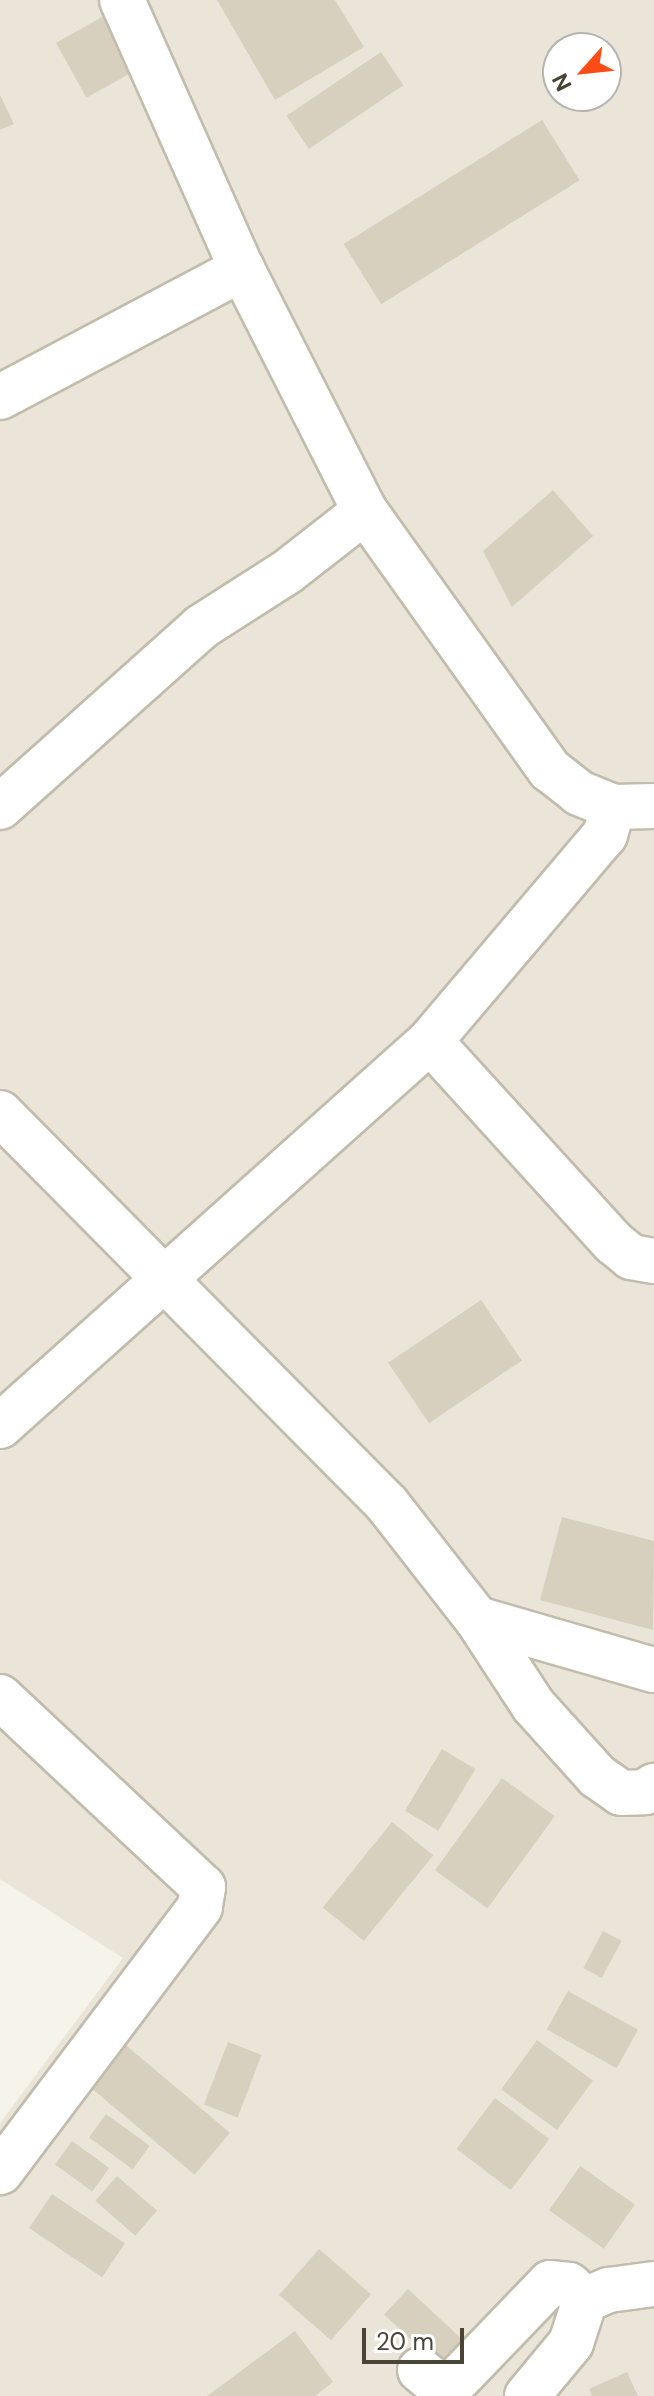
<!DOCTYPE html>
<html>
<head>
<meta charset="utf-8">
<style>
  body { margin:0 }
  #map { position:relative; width:654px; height:2396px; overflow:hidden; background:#f5f3ea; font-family:"DM Sans",sans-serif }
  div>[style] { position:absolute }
  .residential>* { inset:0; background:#eae5d8 }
  .building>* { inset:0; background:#d8d0bf; transform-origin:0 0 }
  .roads { filter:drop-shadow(2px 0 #c2bcac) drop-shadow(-2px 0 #c2bcac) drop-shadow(0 2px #c2bcac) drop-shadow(0 -2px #c2bcac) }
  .minor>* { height:44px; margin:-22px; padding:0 22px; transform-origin:22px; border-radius:22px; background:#fff }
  span { translate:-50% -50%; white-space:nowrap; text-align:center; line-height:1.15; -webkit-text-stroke:6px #fff; paint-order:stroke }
  .north { position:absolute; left:542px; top:32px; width:80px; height:80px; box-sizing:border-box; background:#fff; border:2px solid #b7b4af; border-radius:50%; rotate:243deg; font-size:22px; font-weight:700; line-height:32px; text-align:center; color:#4a4437 }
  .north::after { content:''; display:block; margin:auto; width:28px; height:36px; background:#ff4c17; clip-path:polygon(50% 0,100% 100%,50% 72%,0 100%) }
  .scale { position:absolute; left:362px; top:2328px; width:102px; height:36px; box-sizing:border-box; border:4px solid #4a4437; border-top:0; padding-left:10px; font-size:24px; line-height:28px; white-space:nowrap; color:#4a4437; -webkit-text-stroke:6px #fff; paint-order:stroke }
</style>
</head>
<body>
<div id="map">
  <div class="residential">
    <div style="clip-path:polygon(evenodd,0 0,654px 0,654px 2396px,0 2396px,0 2123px,123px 1958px,0 1879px,0 0,558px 48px,606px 48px,606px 96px,558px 96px,558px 48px)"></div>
  </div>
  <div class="building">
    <div style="clip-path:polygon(217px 0,335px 0,364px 47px,275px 100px)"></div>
    <div style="left:104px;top:16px;width:63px;height:55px;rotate:61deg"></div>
    <div style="left:381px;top:52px;width:40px;height:114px;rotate:56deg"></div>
    <div style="clip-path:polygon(0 95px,14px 124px,0 130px)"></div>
    <div style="left:542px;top:120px;width:71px;height:234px;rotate:58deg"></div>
    <div style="clip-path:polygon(553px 490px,593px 536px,512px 607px,483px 551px)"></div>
    <div style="left:481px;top:1300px;width:73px;height:112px;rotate:56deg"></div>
    <div style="clip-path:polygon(562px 1517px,654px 1541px,653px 1630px,540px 1600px)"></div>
    <div style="left:442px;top:1749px;width:39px;height:72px;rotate:31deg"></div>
    <div style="left:502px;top:1778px;width:65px;height:114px;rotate:36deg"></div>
    <div style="left:392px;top:1822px;width:53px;height:110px;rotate:39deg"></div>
    <div style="left:603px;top:1931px;width:21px;height:42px;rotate:28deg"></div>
    <div style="left:568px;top:1991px;width:80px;height:44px;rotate:29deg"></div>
    <div style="left:537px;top:2040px;width:69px;height:61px;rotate:36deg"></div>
    <div style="left:122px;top:2042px;width:141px;height:55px;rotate:40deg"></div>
    <div style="left:228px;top:2042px;width:36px;height:67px;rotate:21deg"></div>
    <div style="left:495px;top:2098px;width:68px;height:64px;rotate:37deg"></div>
    <div style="left:106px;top:2114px;width:54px;height:29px;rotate:36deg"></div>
    <div style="left:72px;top:2141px;width:46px;height:29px;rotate:36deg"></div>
    <div style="left:580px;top:2166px;width:67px;height:54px;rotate:35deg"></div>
    <div style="left:117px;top:2176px;width:53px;height:33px;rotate:41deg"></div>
    <div style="left:52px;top:2194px;width:88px;height:41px;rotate:34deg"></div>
    <div style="left:319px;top:2249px;width:69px;height:61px;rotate:41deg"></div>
    <div style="left:408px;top:2289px;width:76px;height:35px;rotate:43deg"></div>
    <div style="clip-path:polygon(295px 2331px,333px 2382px,315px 2396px,207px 2396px)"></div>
    <div style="clip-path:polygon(627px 2372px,638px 2396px,592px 2396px,589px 2389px)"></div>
  </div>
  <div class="roads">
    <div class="minor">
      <div style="left:122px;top:0;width:295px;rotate:66deg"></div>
      <div style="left:242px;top:269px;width:271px;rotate:63.1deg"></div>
      <div style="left:365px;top:511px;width:318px;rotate:54.5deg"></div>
      <div style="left:550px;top:770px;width:37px;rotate:38deg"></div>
      <div style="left:579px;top:793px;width:37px;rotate:22deg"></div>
      <div style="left:613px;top:807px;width:41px;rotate:-1.4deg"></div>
      <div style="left:0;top:397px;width:274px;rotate:-27.9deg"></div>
      <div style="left:0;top:807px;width:270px;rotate:-41.8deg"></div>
      <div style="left:201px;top:627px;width:102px;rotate:-32.6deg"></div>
      <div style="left:287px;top:572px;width:99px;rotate:-38deg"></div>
      <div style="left:430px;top:1041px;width:273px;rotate:47.7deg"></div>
      <div style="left:614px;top:1243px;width:22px;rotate:39deg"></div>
      <div style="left:631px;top:1257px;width:23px;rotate:10deg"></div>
      <div style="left:0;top:1113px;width:550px;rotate:45.29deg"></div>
      <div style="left:387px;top:1504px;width:146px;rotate:52deg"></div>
      <div style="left:477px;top:1619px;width:103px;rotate:56.9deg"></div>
      <div style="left:533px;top:1705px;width:96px;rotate:48deg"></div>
      <div style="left:597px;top:1776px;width:29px;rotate:35deg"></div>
      <div style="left:621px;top:1793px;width:24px;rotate:-2deg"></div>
      <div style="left:645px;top:1792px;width:11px;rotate:-34deg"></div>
      <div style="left:0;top:1426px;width:577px;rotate:-41.84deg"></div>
      <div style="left:430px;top:1041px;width:270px;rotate:-49.7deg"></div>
      <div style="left:605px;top:835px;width:29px;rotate:-74deg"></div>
      <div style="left:477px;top:1619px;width:184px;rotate:16.1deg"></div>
      <div style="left:0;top:1697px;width:278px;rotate:43.1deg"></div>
      <div style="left:203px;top:1887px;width:20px;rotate:99deg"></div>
      <div style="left:200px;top:1907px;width:332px;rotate:127deg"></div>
      <div style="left:420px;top:2370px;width:26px;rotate:40deg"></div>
      <div style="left:440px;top:2387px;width:11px;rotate:-5deg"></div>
      <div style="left:451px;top:2386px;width:143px;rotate:-46.1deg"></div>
      <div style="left:550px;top:2283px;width:19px;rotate:6deg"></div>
      <div style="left:569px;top:2285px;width:22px;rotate:43deg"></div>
      <div style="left:527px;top:2396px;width:69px;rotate:-50.3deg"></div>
      <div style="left:571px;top:2343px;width:45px;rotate:-72deg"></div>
      <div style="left:585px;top:2300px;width:26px;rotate:-23deg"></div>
      <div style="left:609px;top:2290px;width:45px;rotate:-7.6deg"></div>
    </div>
  </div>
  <div class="north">N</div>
  <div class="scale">20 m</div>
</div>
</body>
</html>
